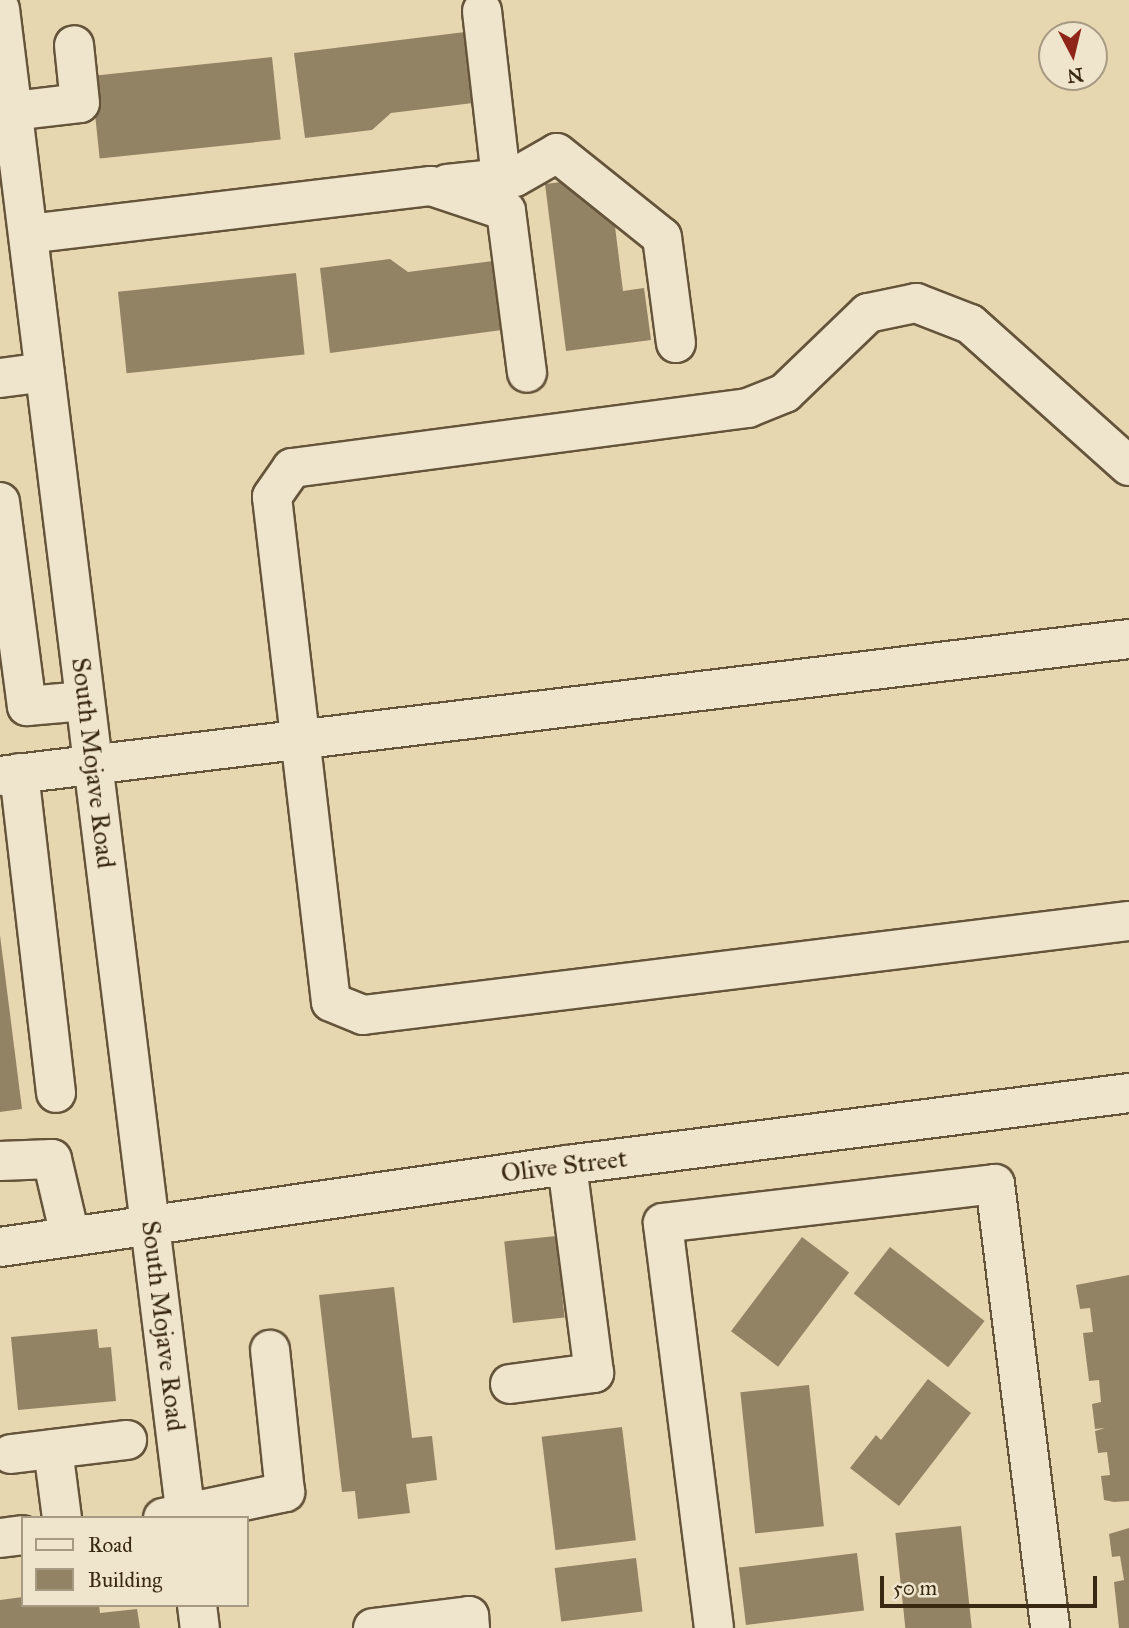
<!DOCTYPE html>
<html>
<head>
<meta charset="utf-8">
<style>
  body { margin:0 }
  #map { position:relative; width:1129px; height:1628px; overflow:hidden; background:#e7d7b0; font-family:"IM FELL Great Primer",serif }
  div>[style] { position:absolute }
  .building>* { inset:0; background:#938365; transform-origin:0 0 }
  .roads { filter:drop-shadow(2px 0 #64543a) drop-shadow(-2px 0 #64543a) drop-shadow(0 2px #64543a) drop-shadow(0 -2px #64543a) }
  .minor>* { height:38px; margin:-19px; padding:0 19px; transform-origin:19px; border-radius:19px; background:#efe5cc }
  span { translate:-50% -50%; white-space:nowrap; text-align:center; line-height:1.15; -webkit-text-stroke:6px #efe5cc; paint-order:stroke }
  .street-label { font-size:26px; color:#392913 }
  .legend { position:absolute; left:21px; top:1516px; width:228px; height:91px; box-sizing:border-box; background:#efe5cc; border:2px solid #a69a82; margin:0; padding:9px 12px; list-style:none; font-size:21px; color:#392913 }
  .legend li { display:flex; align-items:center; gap:14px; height:35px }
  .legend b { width:35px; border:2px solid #a69a82 }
  .north { position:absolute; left:1038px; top:21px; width:70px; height:70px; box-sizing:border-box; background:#efe5cc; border:2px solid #a69a82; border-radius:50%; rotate:173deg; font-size:19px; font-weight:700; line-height:28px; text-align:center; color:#392913 }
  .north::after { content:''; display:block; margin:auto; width:24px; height:32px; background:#8f2418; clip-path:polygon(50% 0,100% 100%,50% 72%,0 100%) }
  .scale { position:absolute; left:880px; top:1576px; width:217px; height:32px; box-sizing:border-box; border:4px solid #392913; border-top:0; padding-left:9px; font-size:21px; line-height:24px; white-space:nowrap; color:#392913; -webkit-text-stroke:5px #efe5cc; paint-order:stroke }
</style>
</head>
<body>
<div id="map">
  <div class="building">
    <div style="clip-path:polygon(465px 32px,473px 103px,391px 113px,372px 130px,305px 138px,294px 53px)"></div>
    <div style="left:272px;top:57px;width:83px;height:182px;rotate:84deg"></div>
    <div style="clip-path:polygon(585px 179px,612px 202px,623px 291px,644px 288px,651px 340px,566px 351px,545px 184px)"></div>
    <div style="clip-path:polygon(390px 259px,408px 272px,493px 261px,502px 330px,330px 353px,320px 268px)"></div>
    <div style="left:296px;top:273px;width:82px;height:179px;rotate:84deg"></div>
    <div style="clip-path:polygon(0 935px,22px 1109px,0 1112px)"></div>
    <div style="left:556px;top:1236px;width:82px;height:52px;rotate:84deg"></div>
    <div style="left:802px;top:1237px;width:59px;height:118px;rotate:37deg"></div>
    <div style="left:890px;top:1247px;width:120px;height:59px;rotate:38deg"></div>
    <div style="clip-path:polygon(1129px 1275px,1129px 1501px,1114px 1502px,1104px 1500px,1101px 1476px,1110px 1475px,1107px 1452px,1098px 1453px,1095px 1431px,1105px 1428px,1095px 1429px,1092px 1404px,1101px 1402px,1099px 1380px,1089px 1381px,1083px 1333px,1093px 1332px,1090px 1308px,1080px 1309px,1076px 1285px)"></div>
    <div style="clip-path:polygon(394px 1287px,412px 1438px,432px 1436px,437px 1480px,406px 1484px,410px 1513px,358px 1519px,355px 1491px,342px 1492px,319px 1295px)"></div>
    <div style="clip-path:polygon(97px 1329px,99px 1348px,111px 1347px,116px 1401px,18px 1410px,11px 1337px)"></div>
    <div style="clip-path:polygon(928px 1379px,971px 1413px,899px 1506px,850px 1468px,876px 1435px,881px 1440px)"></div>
    <div style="left:809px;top:1385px;width:142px;height:69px;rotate:84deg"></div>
    <div style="left:622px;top:1427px;width:114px;height:81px;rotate:83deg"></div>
    <div style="left:961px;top:1526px;width:103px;height:66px;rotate:84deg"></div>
    <div style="clip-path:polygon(1129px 1528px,1129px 1628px,1119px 1628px,1114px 1582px,1124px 1580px,1120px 1556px,1112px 1557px,1109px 1534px)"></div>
    <div style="left:857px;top:1553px;width:58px;height:119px;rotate:83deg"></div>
    <div style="left:636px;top:1558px;width:54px;height:82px;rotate:83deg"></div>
    <div style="clip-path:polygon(23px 1597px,23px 1605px,99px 1605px,100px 1613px,137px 1609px,140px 1628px,0 1628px,0 1600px)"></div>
  </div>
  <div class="roads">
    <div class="minor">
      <div style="left:0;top:9px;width:1520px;rotate:82.97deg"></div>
      <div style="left:482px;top:11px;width:169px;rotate:83.5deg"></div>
      <div style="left:13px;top:111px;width:67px;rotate:-6.8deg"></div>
      <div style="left:80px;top:103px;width:58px;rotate:-95.9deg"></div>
      <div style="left:447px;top:184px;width:68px;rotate:-5.9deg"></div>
      <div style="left:515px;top:177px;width:48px;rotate:-29.7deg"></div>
      <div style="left:557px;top:153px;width:134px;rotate:38.7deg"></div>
      <div style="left:662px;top:237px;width:107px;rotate:82.5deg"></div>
      <div style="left:28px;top:234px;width:406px;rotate:-6.8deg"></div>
      <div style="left:431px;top:186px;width:79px;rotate:18.4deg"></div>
      <div style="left:506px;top:211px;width:163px;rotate:82.6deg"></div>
      <div style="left:0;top:378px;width:45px;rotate:-7.6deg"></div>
      <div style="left:1129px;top:466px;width:213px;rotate:-138.2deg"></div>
      <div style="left:970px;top:324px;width:58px;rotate:-158.7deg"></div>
      <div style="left:916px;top:303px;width:49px;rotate:168.2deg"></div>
      <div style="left:868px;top:313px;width:115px;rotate:136.1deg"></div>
      <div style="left:785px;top:393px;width:40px;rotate:158deg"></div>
      <div style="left:748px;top:408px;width:460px;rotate:172.5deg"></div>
      <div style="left:292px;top:468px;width:35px;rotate:125deg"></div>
      <div style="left:272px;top:497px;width:508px;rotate:83.34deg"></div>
      <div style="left:331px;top:1002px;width:35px;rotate:22deg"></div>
      <div style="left:363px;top:1015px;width:772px;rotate:-7deg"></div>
      <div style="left:0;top:502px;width:206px;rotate:82.5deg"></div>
      <div style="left:27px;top:706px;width:58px;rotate:-4.9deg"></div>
      <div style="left:19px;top:773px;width:322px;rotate:83.4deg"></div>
      <div style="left:0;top:776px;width:1137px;rotate:-6.92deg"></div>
      <div style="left:0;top:1161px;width:52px;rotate:-2.2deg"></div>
      <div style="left:52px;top:1159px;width:79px;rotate:76.8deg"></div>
      <div style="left:0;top:1247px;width:573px;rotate:-8.23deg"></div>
      <div style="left:567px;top:1165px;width:567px;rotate:-7.3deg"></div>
      <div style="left:510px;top:1384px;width:85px;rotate:-7.5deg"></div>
      <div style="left:594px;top:1373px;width:210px;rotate:-97.4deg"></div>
      <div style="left:53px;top:1449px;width:70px;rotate:82.6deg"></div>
      <div style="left:11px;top:1454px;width:117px;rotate:-6.9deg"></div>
      <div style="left:163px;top:1518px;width:125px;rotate:-12deg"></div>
      <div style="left:285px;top:1492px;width:143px;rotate:-96deg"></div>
      <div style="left:0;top:1538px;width:23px;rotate:-7deg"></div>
      <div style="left:197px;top:1605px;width:23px;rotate:83deg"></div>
      <div style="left:373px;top:1628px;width:97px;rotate:-7.1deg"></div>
      <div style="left:469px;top:1616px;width:12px;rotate:85deg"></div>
      <div style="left:714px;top:1628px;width:408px;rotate:-97.2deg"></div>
      <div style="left:663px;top:1223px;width:334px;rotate:-6.7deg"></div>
      <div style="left:995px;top:1184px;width:447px;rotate:82.9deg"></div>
    </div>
  </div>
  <div class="street-label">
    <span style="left:93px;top:763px;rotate:83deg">South Mojave Road</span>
    <span style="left:564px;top:1166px;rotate:-7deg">Olive Street</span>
    <span style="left:163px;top:1326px;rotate:83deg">South Mojave Road</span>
  </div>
  <ul class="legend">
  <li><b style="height:9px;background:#efe5cc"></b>Road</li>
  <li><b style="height:19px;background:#938365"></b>Building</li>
  </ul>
  <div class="north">N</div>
  <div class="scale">50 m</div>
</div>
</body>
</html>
